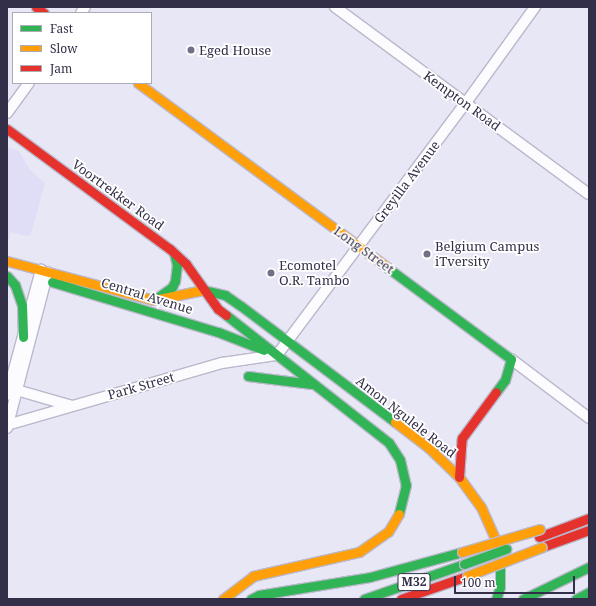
<!DOCTYPE html>
<html>
<head>
<meta charset="utf-8">
<style>
  body { margin:0 }
  #map { position:relative; width:596px; height:606px; overflow:hidden; background:#e8e7f6; font-family:"Noto Serif",serif }
  div>[style] { position:absolute }
  .built>* { inset:0; background:#e0def6 }
  .roads { filter:drop-shadow(1px 0 #bab8cb) drop-shadow(-1px 0 #bab8cb) drop-shadow(0 1px #bab8cb) drop-shadow(0 -1px #bab8cb) }
  .street>* { height:10px; margin:-5px; padding:0 5px; transform-origin:5px; border-radius:5px; background:#fcfbfe }
  .fast>* { height:9px; margin:-4.5px; padding:0 4.5px; transform-origin:4.5px; border-radius:4.5px; background:#30b455 }
  .slow>* { height:9px; margin:-4.5px; padding:0 4.5px; transform-origin:4.5px; border-radius:4.5px; background:#ff9f0a }
  .jam>* { height:9px; margin:-4.5px; padding:0 4.5px; transform-origin:4.5px; border-radius:4.5px; background:#e5322d }
  .bridges { filter:drop-shadow(1px 0 #bab8cb) drop-shadow(-1px 0 #bab8cb) drop-shadow(0 1px #bab8cb) drop-shadow(0 -1px #bab8cb) }
  .fast-bridge>* { height:9px; margin:-4.5px; padding:0 4.5px; transform-origin:4.5px; border-radius:4.5px; background:#30b455 }
  .slow-bridge>* { height:9px; margin:-4.5px; padding:0 4.5px; transform-origin:4.5px; border-radius:4.5px; background:#ff9f0a }
  .dots>* { width:11px; height:11px; translate:-50% -50%; box-sizing:border-box; border:2px solid #fff; border-radius:50% }
  span { translate:-50% -50%; white-space:nowrap; text-align:center; line-height:1.15; -webkit-text-stroke:3.5px #fff; paint-order:stroke }
  .shield-label span { padding:1px 3px; background:#fff; border:1px solid; border-radius:3px; -webkit-text-stroke-width:0 }
  .shield-label { font-size:12px; color:#332f49; font-weight:700 }
  .poi-label { font-size:13px; color:#332f49 }
  .left { translate:0 -50%; text-align:left }
  .street-label { font-size:13px; color:#332f49 }
  .frame { position:absolute; inset:0; border:8px solid #332f49; pointer-events:none }
  .legend { position:absolute; left:12px; top:12px; width:140px; height:72px; box-sizing:border-box; background:#fff; border:1px solid #adacb6; margin:0; padding:5px 7px; list-style:none; font-size:12px; color:#332f49 }
  .legend li { display:flex; align-items:center; gap:8px; height:20px }
  .legend b { width:20px; border:1px solid #adacb6 }
  .scale { position:absolute; left:454px; top:576px; width:121px; height:18px; box-sizing:border-box; border:2px solid #332f49; border-top:0; padding-left:5px; font-size:12px; line-height:14px; white-space:nowrap; color:#332f49; -webkit-text-stroke:3px #fff; paint-order:stroke }
</style>
</head>
<body>
<div id="map">
  <div class="built">
    <div style="clip-path:polygon(7px 147px,19px 151px,30px 170px,45px 183px,31px 234px,27px 236px,11px 232px,7px 245px)"></div>
  </div>
  <div class="roads">
    <div class="street">
      <div style="left:335px;top:7px;width:315px;rotate:36.4deg"></div>
      <div style="left:81px;top:13px;width:7px;rotate:-56deg"></div>
      <div style="left:7px;top:113px;width:37px;rotate:-54deg"></div>
      <div style="left:511px;top:359px;width:98px;rotate:37.1deg"></div>
      <div style="left:13px;top:389px;width:61px;rotate:16.1deg"></div>
      <div style="left:7px;top:395px;width:130px;rotate:-74.8deg"></div>
      <div style="left:7px;top:425px;width:224px;rotate:-16.1deg"></div>
      <div style="left:222px;top:363px;width:56px;rotate:-8.3deg"></div>
      <div style="left:277px;top:355px;width:314px;rotate:-53.2deg"></div>
      <div style="left:465px;top:104px;width:120px;rotate:-54.2deg"></div>
      <div style="left:7px;top:428px;width:161px;rotate:-75.3deg"></div>
    </div>
    <div class="fast">
      <div style="left:388px;top:268px;width:153px;rotate:36.5deg"></div>
      <div style="left:511px;top:359px;width:22px;rotate:106deg"></div>
      <div style="left:505px;top:380px;width:15px;rotate:127deg"></div>
      <div style="left:7px;top:276px;width:12px;rotate:48deg"></div>
      <div style="left:15px;top:285px;width:21px;rotate:71deg"></div>
      <div style="left:22px;top:305px;width:32px;rotate:88deg"></div>
      <div style="left:52px;top:282px;width:173px;rotate:16.8deg"></div>
      <div style="left:218px;top:332px;width:49px;rotate:21.4deg"></div>
      <div style="left:203px;top:290px;width:23px;rotate:13deg"></div>
      <div style="left:225px;top:295px;width:19px;rotate:35deg"></div>
      <div style="left:241px;top:306px;width:193px;rotate:37deg"></div>
      <div style="left:157px;top:298px;width:19px;rotate:-36deg"></div>
      <div style="left:172px;top:287px;width:7px;rotate:-63deg"></div>
      <div style="left:175px;top:281px;width:16px;rotate:-83deg"></div>
      <div style="left:177px;top:265px;width:12px;rotate:-104deg"></div>
      <div style="left:226px;top:315px;width:207px;rotate:38.1deg"></div>
      <div style="left:389px;top:443px;width:20px;rotate:57deg"></div>
      <div style="left:400px;top:460px;width:26px;rotate:77deg"></div>
      <div style="left:406px;top:485px;width:30px;rotate:104deg"></div>
      <div style="left:248px;top:376px;width:64px;rotate:7.2deg"></div>
      <div style="left:496px;top:541px;width:25px;rotate:81deg"></div>
      <div style="left:500px;top:566px;width:21px;rotate:90deg"></div>
      <div style="left:500px;top:587px;width:13px;rotate:108deg"></div>
      <div style="left:251px;top:599px;width:9px;rotate:-27deg"></div>
      <div style="left:259px;top:595px;width:112px;rotate:-9.2deg"></div>
      <div style="left:370px;top:577px;width:95px;rotate:-15.2deg"></div>
      <div style="left:364px;top:599px;width:106px;rotate:-19.3deg"></div>
      <div style="left:523px;top:599px;width:73px;rotate:-25.9deg"></div>
      <div style="left:576px;top:599px;width:15px;rotate:-28deg"></div>
    </div>
    <div class="slow">
      <div style="left:138px;top:83px;width:311px;rotate:36.5deg"></div>
      <div style="left:7px;top:261px;width:152px;rotate:14.9deg"></div>
      <div style="left:154px;top:300px;width:50px;rotate:-11.5deg"></div>
      <div style="left:395px;top:422px;width:43px;rotate:37.4deg"></div>
      <div style="left:429px;top:448px;width:42px;rotate:44deg"></div>
      <div style="left:459px;top:477px;width:37px;rotate:54deg"></div>
      <div style="left:481px;top:507px;width:37px;rotate:66deg"></div>
      <div style="left:223px;top:599px;width:38px;rotate:-37deg"></div>
      <div style="left:253px;top:576px;width:109px;rotate:-12.8deg"></div>
      <div style="left:359px;top:552px;width:35px;rotate:-35deg"></div>
      <div style="left:388px;top:532px;width:21px;rotate:-59deg"></div>
    </div>
    <div class="jam">
      <div style="left:36px;top:7px;width:10px;rotate:37deg"></div>
      <div style="left:7px;top:129px;width:202px;rotate:36.4deg"></div>
      <div style="left:170px;top:249px;width:22px;rotate:43deg"></div>
      <div style="left:186px;top:264px;width:55px;rotate:54.6deg"></div>
      <div style="left:218px;top:309px;width:10px;rotate:37deg"></div>
      <div style="left:459px;top:477px;width:39px;rotate:-86deg"></div>
      <div style="left:462px;top:438px;width:57px;rotate:-53.5deg"></div>
      <div style="left:539px;top:537px;width:53px;rotate:-20.8deg"></div>
      <div style="left:542px;top:547px;width:50px;rotate:-19.9deg"></div>
      <div style="left:401px;top:599px;width:70px;rotate:-19.2deg"></div>
    </div>
  </div>
  <div class="bridges">
    <div class="fast-bridge">
      <div style="left:464px;top:564px;width:45px;rotate:-19.7deg"></div>
    </div>
    <div class="slow-bridge">
      <div style="left:462px;top:552px;width:81px;rotate:-16.4deg"></div>
      <div style="left:467px;top:576px;width:80px;rotate:-21.1deg"></div>
    </div>
  </div>
  <div class="dots">
    <div style="left:191px;top:50px;background:#726f86"></div>
    <div style="left:427px;top:254px;background:#726f86"></div>
    <div style="left:271px;top:273px;background:#726f86"></div>
  </div>
  <div class="shield-label">
    <span style="left:414px;top:582px">M32</span>
  </div>
  <div class="poi-label">
    <span class="left" style="left:199px;top:50px">Eged House</span>
    <span class="left" style="left:435px;top:254px">Belgium Campus<br>iTversity</span>
    <span class="left" style="left:279px;top:273px">Ecomotel<br>O.R. Tambo</span>
  </div>
  <div class="street-label">
    <span style="left:462px;top:101px;rotate:36deg">Kempton Road</span>
    <span style="left:407px;top:182px;rotate:-53deg">Greyilla Avenue</span>
    <span style="left:118px;top:195px;rotate:36deg">Voortrekker Road</span>
    <span style="left:364px;top:250px;rotate:36deg">Long Street</span>
    <span style="left:147px;top:296px;rotate:17deg">Central Avenue</span>
    <span style="left:141px;top:386px;rotate:-16deg">Park Street</span>
    <span style="left:406px;top:417px;rotate:38deg">Amon Ngulele Road</span>
  </div>
  <div class="frame"></div>
  <ul class="legend">
  <li><b style="height:5px;background:#30b455"></b>Fast</li>
  <li><b style="height:5px;background:#ff9f0a"></b>Slow</li>
  <li><b style="height:5px;background:#e5322d"></b>Jam</li>
  </ul>
  <div class="scale">100 m</div>
</div>
</body>
</html>
